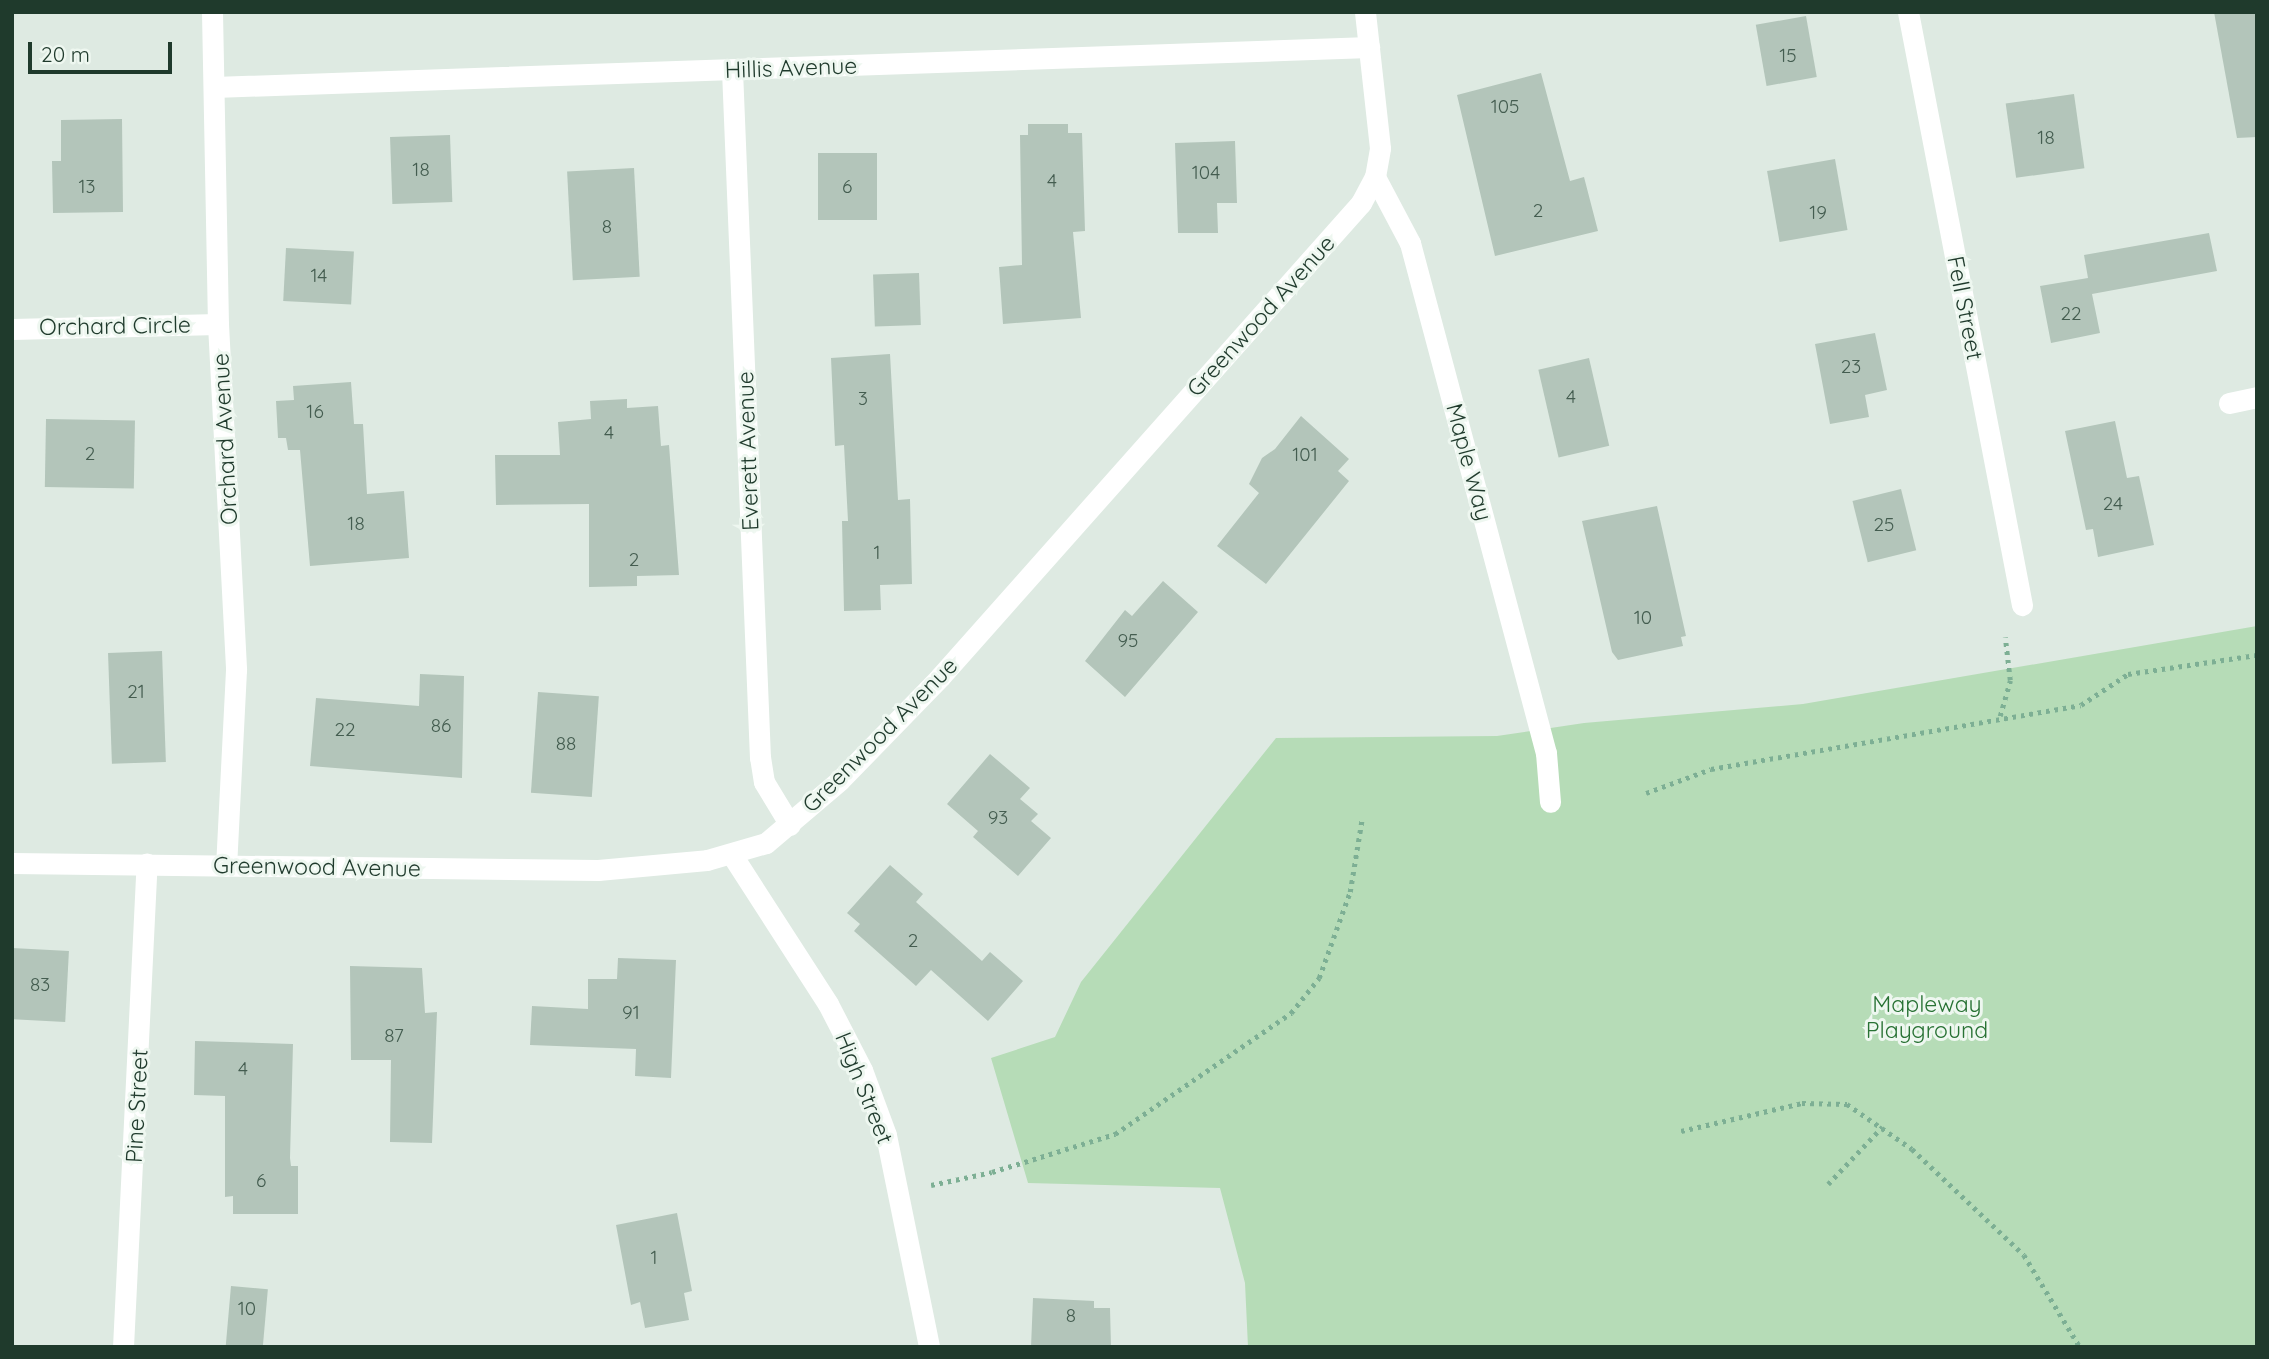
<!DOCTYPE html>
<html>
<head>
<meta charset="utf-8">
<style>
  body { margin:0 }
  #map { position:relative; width:2269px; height:1359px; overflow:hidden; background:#deeae2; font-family:Quicksand,sans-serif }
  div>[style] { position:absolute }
  .green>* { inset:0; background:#b6dcb7 }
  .building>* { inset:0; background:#b3c5ba; transform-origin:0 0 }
  .path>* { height:4.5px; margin-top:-2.25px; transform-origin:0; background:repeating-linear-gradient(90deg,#7daf94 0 3.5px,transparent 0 8.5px) }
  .lane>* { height:21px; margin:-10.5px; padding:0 10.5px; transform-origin:10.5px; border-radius:10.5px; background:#fff }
  .street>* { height:21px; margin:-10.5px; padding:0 10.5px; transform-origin:10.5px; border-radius:10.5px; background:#fff }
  span { translate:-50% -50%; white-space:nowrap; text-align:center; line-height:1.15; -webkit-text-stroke:6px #eef7f0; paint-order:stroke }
  .number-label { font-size:19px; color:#445d50 }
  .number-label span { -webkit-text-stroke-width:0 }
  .street-label { font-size:23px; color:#1f3a2c }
  .park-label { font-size:23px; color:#287234 }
  .frame { position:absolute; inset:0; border:14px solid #1f3a2c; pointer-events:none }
  .scale { position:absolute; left:28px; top:42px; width:144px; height:32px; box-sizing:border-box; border:4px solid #1f3a2c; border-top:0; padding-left:9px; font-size:21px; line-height:24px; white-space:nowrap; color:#1f3a2c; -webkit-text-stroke:5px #eef7f0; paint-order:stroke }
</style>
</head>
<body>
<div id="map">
  <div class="green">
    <div style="clip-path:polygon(2257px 626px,2257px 1347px,1248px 1347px,1245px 1283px,1220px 1188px,1028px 1183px,991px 1058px,1055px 1037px,1081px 982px,1276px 738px,1497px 736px,1584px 723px,1803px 704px)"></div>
  </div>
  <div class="building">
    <div style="clip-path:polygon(2214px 12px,2257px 12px,2257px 137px,2237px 138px)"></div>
    <div style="left:1806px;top:16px;width:62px;height:51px;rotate:80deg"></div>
    <div style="clip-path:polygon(1541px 73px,1570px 181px,1584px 177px,1598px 231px,1495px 256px,1457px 95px)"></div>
    <div style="left:2074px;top:94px;width:75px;height:69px;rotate:82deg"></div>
    <div style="clip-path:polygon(122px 119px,123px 212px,53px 213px,52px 161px,61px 161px,61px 120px)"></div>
    <div style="clip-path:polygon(1028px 124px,1068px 124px,1068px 133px,1082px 133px,1085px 231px,1073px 232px,1081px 318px,1003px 324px,999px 267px,1022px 265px,1020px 135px,1028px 135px)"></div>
    <div style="left:450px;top:135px;width:67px;height:60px;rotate:88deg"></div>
    <div style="clip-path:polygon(1235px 141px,1237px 203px,1217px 203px,1218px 233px,1178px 233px,1175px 143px)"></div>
    <div style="left:818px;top:153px;width:59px;height:67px"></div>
    <div style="left:1835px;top:159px;width:72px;height:69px;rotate:80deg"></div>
    <div style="left:634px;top:168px;width:109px;height:67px;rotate:87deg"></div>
    <div style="clip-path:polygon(2209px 233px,2217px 271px,2092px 294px,2100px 333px,2051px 343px,2040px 286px,2088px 278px,2084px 255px)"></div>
    <div style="left:286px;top:248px;width:68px;height:53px;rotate:3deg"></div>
    <div style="left:919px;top:273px;width:52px;height:46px;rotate:88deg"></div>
    <div style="clip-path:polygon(1875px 333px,1887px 390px,1865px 395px,1869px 417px,1830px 424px,1815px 344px)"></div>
    <div style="clip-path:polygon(890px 354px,898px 500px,910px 499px,912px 584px,880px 585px,881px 610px,844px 611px,842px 521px,848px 521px,844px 445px,835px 446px,831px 358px)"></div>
    <div style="left:1589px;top:358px;width:90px;height:52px;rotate:77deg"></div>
    <div style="clip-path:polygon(351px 382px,354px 424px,363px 424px,367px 494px,404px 491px,409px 558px,310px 566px,300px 450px,288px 450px,286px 438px,278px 438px,276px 401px,294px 400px,293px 386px)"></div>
    <div style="clip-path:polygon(627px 399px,627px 408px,658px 406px,661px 446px,669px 445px,679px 575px,637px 576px,637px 586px,589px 587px,589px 504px,496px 505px,495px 455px,560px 455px,558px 422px,591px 419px,590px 401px)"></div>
    <div style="clip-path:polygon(1301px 416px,1349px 459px,1338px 471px,1349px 481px,1266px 584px,1217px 546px,1259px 493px,1249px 484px,1262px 458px,1275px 449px)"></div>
    <div style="left:46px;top:419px;width:89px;height:68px;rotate:1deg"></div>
    <div style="clip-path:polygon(2115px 421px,2127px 478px,2139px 476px,2154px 545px,2098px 557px,2093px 529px,2086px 530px,2065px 431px)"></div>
    <div style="left:1901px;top:489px;width:63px;height:50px;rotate:76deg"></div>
    <div style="clip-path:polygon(1657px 506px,1686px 636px,1681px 637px,1683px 646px,1618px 660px,1612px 652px,1582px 521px)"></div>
    <div style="clip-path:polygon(1163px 581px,1198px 612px,1125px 697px,1085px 661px,1125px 610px,1132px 616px)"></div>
    <div style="left:162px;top:651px;width:111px;height:54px;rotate:88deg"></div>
    <div style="clip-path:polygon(420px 674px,464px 676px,462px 778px,310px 766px,316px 698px,419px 706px)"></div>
    <div style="left:538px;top:692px;width:61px;height:101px;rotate:4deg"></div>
    <div style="clip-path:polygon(990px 754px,1030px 788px,1020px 799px,1038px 814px,1031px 821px,1051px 838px,1018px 876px,973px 837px,978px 831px,947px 804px)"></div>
    <div style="clip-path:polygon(890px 865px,923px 894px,916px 902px,982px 961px,990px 952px,1023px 981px,988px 1021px,931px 970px,916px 986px,854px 931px,860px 924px,847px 913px)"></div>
    <div style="left:12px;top:948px;width:57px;height:71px;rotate:3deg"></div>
    <div style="clip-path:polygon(618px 958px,676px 960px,671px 1078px,635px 1076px,636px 1049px,530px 1045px,532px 1006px,588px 1009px,588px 979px,617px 979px)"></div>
    <div style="clip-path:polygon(350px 966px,422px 968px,425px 1013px,437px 1012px,432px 1143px,390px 1142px,391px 1060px,351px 1060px)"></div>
    <div style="clip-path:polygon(195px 1041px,293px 1044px,290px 1158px,291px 1166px,298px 1166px,298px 1214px,233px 1214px,233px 1196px,225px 1197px,225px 1096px,194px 1095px)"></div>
    <div style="clip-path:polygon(677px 1213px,692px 1291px,684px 1293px,689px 1320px,645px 1328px,640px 1302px,631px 1305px,616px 1225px)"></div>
    <div style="left:231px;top:1286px;width:37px;height:61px;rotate:5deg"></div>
    <div style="clip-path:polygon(1033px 1298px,1094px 1301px,1094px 1308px,1110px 1308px,1111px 1347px,1031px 1347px)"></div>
  </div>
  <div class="path">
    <div style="left:2000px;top:716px;width:37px;rotate:-74deg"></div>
    <div style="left:2010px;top:680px;width:43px;rotate:-96.6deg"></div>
    <div style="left:1646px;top:793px;width:69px;rotate:-20.3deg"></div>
    <div style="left:1711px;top:769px;width:375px;rotate:-9.8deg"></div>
    <div style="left:2081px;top:705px;width:56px;rotate:-33.4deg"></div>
    <div style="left:2128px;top:674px;width:130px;rotate:-8.4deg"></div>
    <div style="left:1681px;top:1131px;width:124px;rotate:-13deg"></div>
    <div style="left:1802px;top:1103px;width:45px;rotate:1.3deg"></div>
    <div style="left:1847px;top:1104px;width:79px;rotate:34.7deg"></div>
    <div style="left:1912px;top:1149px;width:154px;rotate:43.4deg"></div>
    <div style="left:2024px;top:1255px;width:108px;rotate:58.7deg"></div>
    <div style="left:1828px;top:1184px;width:79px;rotate:-46.5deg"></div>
    <div style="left:931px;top:1185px;width:62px;rotate:-12deg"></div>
    <div style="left:992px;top:1172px;width:129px;rotate:-17.2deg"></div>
    <div style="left:1115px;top:1134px;width:214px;rotate:-34.5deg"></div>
    <div style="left:1291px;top:1013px;width:45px;rotate:-51.3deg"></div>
    <div style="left:1319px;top:978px;width:91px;rotate:-70.2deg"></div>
    <div style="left:1350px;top:892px;width:74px;rotate:-80.7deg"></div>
  </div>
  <div class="lane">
    <div style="left:1546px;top:753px;width:49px;rotate:85.3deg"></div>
  </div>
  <div class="street">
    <div style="left:212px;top:12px;width:312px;rotate:88.9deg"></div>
    <div style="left:218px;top:324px;width:346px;rotate:87deg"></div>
    <div style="left:236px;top:670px;width:196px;rotate:92.9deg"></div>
    <div style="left:1908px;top:12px;width:604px;rotate:79.12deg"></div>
    <div style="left:732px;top:70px;width:688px;rotate:87.67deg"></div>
    <div style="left:760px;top:757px;width:25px;rotate:81deg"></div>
    <div style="left:764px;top:782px;width:50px;rotate:58.8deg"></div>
    <div style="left:214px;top:87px;width:1156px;rotate:-1.98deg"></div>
    <div style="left:1375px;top:177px;width:75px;rotate:62.1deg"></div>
    <div style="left:1410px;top:243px;width:528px;rotate:75.07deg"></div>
    <div style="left:12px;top:329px;width:206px;rotate:-1.4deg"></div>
    <div style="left:2229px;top:403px;width:29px;rotate:-12deg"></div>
    <div style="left:732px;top:855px;width:177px;rotate:57.2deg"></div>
    <div style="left:828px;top:1004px;width:74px;rotate:62.7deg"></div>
    <div style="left:862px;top:1070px;width:69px;rotate:69.7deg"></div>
    <div style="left:886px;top:1135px;width:216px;rotate:78.5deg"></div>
    <div style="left:12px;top:863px;width:586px;rotate:0.68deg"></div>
    <div style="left:598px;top:870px;width:109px;rotate:-5.2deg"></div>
    <div style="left:707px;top:860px;width:61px;rotate:-16.1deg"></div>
    <div style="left:766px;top:843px;width:97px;rotate:-40.4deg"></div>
    <div style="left:840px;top:780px;width:144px;rotate:-45.8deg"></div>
    <div style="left:940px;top:677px;width:634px;rotate:-48.39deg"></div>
    <div style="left:1361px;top:203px;width:30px;rotate:-62deg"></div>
    <div style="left:1375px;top:177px;width:29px;rotate:-80deg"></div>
    <div style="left:1380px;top:148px;width:137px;rotate:-96.3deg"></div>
    <div style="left:123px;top:1347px;width:484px;rotate:-87.2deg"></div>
  </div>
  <div class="number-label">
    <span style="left:1788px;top:56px">15</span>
    <span style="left:1505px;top:107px">105</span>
    <span style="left:2046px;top:138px">18</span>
    <span style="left:421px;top:170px">18</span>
    <span style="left:1206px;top:173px">104</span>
    <span style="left:1052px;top:181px">4</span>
    <span style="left:87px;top:187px">13</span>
    <span style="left:847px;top:187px">6</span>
    <span style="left:1538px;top:211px">2</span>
    <span style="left:1818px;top:213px">19</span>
    <span style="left:607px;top:227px">8</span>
    <span style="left:319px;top:276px">14</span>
    <span style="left:2071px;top:314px">22</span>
    <span style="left:1851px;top:367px">23</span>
    <span style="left:1571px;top:397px">4</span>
    <span style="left:863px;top:399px">3</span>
    <span style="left:315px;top:412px">16</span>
    <span style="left:609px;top:433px">4</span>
    <span style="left:90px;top:454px">2</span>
    <span style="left:1305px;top:455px">101</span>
    <span style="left:2113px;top:504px">24</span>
    <span style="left:356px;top:524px">18</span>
    <span style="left:1884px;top:525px">25</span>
    <span style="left:877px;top:553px">1</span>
    <span style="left:634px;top:560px">2</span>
    <span style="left:1643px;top:618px">10</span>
    <span style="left:1128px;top:641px">95</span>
    <span style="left:136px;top:692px">21</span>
    <span style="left:441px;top:726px">86</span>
    <span style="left:345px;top:730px">22</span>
    <span style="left:566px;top:744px">88</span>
    <span style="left:998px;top:818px">93</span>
    <span style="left:913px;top:941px">2</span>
    <span style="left:40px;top:985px">83</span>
    <span style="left:631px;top:1013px">91</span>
    <span style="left:394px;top:1036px">87</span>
    <span style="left:243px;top:1069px">4</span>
    <span style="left:261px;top:1181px">6</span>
    <span style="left:654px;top:1258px">1</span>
    <span style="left:247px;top:1309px">10</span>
    <span style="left:1071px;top:1316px">8</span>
  </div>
  <div class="street-label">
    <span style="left:791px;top:68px;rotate:-2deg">Hillis Avenue</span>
    <span style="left:1965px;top:308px;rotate:79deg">Fell Street</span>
    <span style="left:1261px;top:316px;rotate:-48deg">Greenwood Avenue</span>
    <span style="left:115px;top:326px;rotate:-1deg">Orchard Circle</span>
    <span style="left:225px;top:439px;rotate:-93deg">Orchard Avenue</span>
    <span style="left:748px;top:451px;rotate:-92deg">Everett Avenue</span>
    <span style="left:1469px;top:462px;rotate:75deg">Maple Way</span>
    <span style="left:880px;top:735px;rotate:-45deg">Greenwood Avenue</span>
    <span style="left:317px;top:867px;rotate:1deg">Greenwood Avenue</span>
    <span style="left:864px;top:1088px;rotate:68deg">High Street</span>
    <span style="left:137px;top:1106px;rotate:-87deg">Pine Street</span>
  </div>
  <div class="park-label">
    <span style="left:1927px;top:1017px">Mapleway<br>Playground</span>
  </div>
  <div class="frame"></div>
  <div class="scale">20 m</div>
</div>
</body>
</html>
